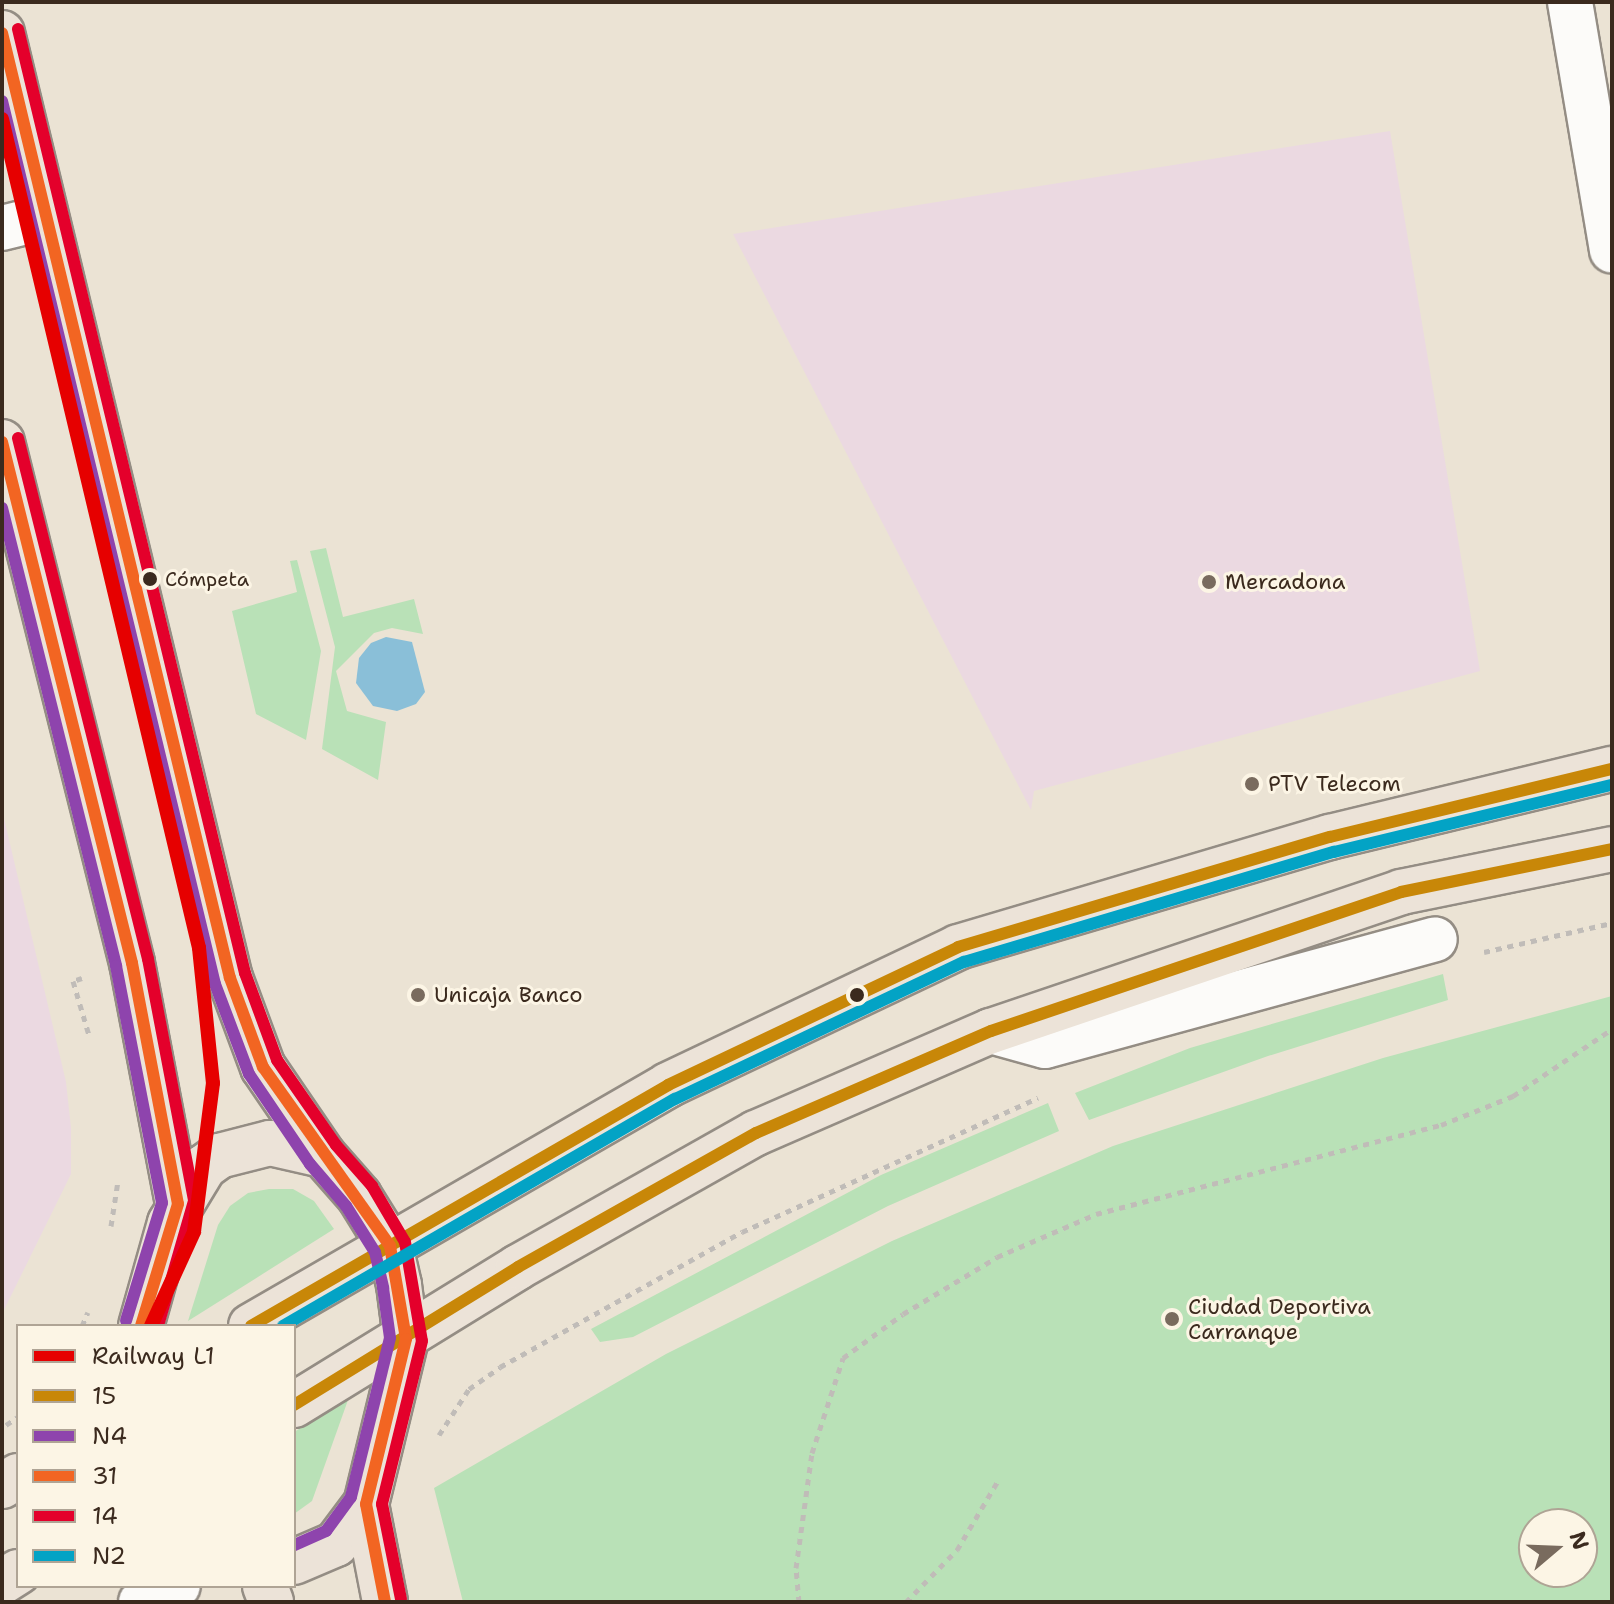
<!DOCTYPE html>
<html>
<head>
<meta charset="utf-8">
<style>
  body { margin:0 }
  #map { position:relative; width:1614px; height:1604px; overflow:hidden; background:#ebe3d4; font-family:"Shantell Sans",sans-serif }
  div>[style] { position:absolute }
  .built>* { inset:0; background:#ebd9e1 }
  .green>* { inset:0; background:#b9e1b7 }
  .water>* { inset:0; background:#8abfd8 }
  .path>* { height:5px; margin-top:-2.5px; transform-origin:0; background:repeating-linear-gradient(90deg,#c0bcb8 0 6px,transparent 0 12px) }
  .roads { filter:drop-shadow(2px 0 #948d84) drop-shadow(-2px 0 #948d84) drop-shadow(0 2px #948d84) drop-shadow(0 -2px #948d84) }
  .minor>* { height:44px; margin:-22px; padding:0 22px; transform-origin:22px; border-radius:22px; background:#fcfbf9 }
  .major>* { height:44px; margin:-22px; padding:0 22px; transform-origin:22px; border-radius:22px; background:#ece3d8 }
  .bus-1>* { height:12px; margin:-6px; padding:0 6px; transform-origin:6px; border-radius:6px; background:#c88708 }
  .bus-2>* { height:12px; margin:-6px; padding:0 6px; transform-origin:6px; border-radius:6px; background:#8e44ad }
  .bus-3>* { height:12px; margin:-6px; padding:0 6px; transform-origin:6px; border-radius:6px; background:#f26522 }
  .bus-4>* { height:12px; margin:-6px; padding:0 6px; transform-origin:6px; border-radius:6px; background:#e4002b }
  .bus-5>* { height:12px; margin:-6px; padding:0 6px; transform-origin:6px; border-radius:6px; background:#03a3c5 }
  .rail-1>* { height:14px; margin:-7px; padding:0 7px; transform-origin:7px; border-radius:7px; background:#e60000 }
  .dots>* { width:22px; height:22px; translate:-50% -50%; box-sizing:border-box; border:4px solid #fcf5e5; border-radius:50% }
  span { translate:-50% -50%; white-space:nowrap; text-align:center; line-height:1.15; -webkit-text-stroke:6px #fcf5e5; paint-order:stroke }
  .bus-label { font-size:20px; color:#3b2a1e }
  .left { translate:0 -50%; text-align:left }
  .poi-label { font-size:22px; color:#3b2a1e }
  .frame { position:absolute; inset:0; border:4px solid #3b2a1e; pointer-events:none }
  .legend { position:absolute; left:16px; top:1324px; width:280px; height:264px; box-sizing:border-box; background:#fcf5e5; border:2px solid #afa495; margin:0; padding:10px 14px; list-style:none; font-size:24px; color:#3b2a1e }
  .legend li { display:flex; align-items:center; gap:16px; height:40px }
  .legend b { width:40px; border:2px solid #afa495 }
  .north { position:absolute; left:1518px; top:1508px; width:80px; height:80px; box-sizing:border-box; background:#fcf5e5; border:2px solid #afa495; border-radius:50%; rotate:71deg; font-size:22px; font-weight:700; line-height:32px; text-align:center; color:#3b2a1e }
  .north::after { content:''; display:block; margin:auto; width:28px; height:36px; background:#796b5e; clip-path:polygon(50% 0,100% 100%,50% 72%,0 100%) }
</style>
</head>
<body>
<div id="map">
  <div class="built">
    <div style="clip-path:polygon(1390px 131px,1480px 671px,1034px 791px,1031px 810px,733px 234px)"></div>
    <div style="clip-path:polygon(2px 810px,66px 1082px,71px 1128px,71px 1174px,2px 1314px)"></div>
  </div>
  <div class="green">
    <div style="clip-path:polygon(326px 548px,343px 617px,414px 599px,423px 634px,392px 628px,374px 633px,336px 671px,347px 711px,386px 722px,378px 780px,322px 749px,335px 647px,310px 551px)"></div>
    <div style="clip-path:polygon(297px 560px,321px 651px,306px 740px,256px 714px,232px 611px,297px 592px,290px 561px)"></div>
    <div style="clip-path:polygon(1443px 974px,1448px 1000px,1268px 1056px,1089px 1120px,1075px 1093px,1190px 1048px)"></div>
    <div style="clip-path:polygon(evenodd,1612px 996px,1612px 1602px,463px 1602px,434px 1488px,666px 1354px,892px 1241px,1113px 1146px,1383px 1058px,1612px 996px,1534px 1524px,1582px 1524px,1582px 1572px,1534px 1572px,1534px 1524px)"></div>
    <div style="clip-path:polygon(1048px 1103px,1059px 1131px,888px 1206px,633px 1337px,600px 1342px,591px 1329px,881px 1175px)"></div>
    <div style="clip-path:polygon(269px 1189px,293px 1189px,314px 1201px,334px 1229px,188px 1321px,218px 1225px,230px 1206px,248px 1193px)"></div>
    <div style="clip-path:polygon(348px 1400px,312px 1501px,294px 1514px,294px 1432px)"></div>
  </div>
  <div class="water">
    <div style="clip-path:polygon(386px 637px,412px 642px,425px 692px,416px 704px,397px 711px,373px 706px,356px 683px,359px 658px,371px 643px)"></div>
  </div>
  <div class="path">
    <div style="left:1484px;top:952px;width:131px;rotate:-12.8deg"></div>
    <div style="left:82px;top:978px;width:9px;rotate:162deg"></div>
    <div style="left:73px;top:981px;width:56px;rotate:73.5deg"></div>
    <div style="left:111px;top:1226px;width:46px;rotate:-81.2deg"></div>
    <div style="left:82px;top:1326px;width:15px;rotate:-67deg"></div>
    <div style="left:6px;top:1425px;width:14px;rotate:-34deg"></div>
    <div style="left:439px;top:1435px;width:55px;rotate:-56.9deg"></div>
    <div style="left:469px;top:1389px;width:38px;rotate:-35deg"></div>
    <div style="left:500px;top:1367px;width:277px;rotate:-29.2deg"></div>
    <div style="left:742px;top:1232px;width:325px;rotate:-24.4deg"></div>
    <div style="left:799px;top:1602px;width:34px;rotate:-95deg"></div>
    <div style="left:796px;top:1568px;width:116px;rotate:-82.1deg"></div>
    <div style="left:812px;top:1453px;width:100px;rotate:-71.9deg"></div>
    <div style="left:843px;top:1358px;width:74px;rotate:-36.3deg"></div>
    <div style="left:903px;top:1314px;width:110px;rotate:-31.2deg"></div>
    <div style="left:997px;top:1257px;width:108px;rotate:-23.5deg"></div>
    <div style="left:1096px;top:1214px;width:356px;rotate:-14.5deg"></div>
    <div style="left:1441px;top:1125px;width:78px;rotate:-21.9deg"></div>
    <div style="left:1513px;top:1096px;width:120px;rotate:-34.1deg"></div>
    <div style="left:906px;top:1602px;width:73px;rotate:-45.6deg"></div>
    <div style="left:957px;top:1550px;width:82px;rotate:-59.4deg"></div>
  </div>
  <div class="roads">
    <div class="minor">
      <div style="left:1570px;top:2px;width:252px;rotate:80.4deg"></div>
      <div style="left:2px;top:228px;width:45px;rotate:-14deg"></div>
      <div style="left:991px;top:1031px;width:56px;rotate:15.5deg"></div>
      <div style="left:1045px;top:1046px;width:404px;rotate:-15.3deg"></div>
      <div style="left:141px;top:1602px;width:40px;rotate:-23.4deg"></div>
    </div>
    <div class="major">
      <div style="left:2px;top:33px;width:972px;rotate:76.44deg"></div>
      <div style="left:230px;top:978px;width:95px;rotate:69.7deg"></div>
      <div style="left:263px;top:1067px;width:107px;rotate:55.7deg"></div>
      <div style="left:323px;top:1155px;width:55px;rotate:48.7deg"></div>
      <div style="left:359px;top:1196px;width:59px;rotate:58.2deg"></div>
      <div style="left:390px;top:1246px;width:40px;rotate:77deg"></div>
      <div style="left:399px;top:1285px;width:54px;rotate:82.6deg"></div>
      <div style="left:406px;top:1339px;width:170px;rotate:103.6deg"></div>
      <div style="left:366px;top:1504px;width:50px;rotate:126.9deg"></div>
      <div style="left:336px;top:1544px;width:46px;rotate:156.8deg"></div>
      <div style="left:2px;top:442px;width:537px;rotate:75.99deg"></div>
      <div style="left:132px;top:963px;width:245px;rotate:79.2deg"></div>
      <div style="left:141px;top:1326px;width:107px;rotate:-74.3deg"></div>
      <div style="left:170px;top:1223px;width:66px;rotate:-58.7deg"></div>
      <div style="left:204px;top:1167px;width:19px;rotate:-36deg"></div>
      <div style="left:219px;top:1156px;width:53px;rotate:-14.3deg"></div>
      <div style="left:270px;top:1143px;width:54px;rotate:12.8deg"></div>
      <div style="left:251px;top:1326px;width:482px;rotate:-30deg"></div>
      <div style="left:668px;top:1085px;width:321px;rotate:-25.4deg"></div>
      <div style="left:958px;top:947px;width:388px;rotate:-16.5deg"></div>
      <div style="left:1330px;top:837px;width:290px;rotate:-13.6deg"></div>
      <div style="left:294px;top:1405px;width:263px;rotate:-31.6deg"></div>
      <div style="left:518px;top:1267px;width:273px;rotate:-29.4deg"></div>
      <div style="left:756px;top:1133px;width:256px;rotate:-23.5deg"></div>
      <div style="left:991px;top:1031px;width:433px;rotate:-18.7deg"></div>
      <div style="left:1401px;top:892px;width:215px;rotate:-11.5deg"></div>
      <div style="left:2px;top:1486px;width:19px;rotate:-32deg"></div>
      <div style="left:366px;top:1504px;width:100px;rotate:79deg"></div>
      <div style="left:2px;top:1582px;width:19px;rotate:-32deg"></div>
      <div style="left:265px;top:1586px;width:17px;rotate:69deg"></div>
    </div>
  </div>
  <div class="bus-1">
    <div style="left:251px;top:1326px;width:482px;rotate:-30deg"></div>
    <div style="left:668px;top:1085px;width:321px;rotate:-25.4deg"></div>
    <div style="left:958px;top:947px;width:388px;rotate:-16.5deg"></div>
    <div style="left:1330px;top:837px;width:290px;rotate:-13.6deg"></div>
    <div style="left:294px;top:1405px;width:263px;rotate:-31.6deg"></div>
    <div style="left:518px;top:1267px;width:273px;rotate:-29.4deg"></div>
    <div style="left:756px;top:1133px;width:256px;rotate:-23.5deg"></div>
    <div style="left:991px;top:1031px;width:433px;rotate:-18.7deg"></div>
    <div style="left:1401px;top:892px;width:215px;rotate:-11.5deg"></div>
  </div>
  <div class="bus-2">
    <div style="left:2px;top:101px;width:908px;rotate:76.44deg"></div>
    <div style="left:215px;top:984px;width:96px;rotate:69.3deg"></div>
    <div style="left:249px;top:1074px;width:109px;rotate:55.9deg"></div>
    <div style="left:310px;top:1164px;width:55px;rotate:49.4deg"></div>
    <div style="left:346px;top:1206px;width:54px;rotate:57.8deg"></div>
    <div style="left:375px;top:1252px;width:37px;rotate:77deg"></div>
    <div style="left:383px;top:1288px;width:50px;rotate:82deg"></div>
    <div style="left:390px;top:1338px;width:164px;rotate:103.8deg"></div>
    <div style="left:351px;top:1497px;width:42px;rotate:126.3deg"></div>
    <div style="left:326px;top:1531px;width:35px;rotate:156deg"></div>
    <div style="left:2px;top:508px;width:472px;rotate:76deg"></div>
    <div style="left:116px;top:966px;width:241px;rotate:79deg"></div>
    <div style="left:162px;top:1203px;width:123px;rotate:107deg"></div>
  </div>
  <div class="bus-3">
    <div style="left:2px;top:33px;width:972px;rotate:76.44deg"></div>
    <div style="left:230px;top:978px;width:95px;rotate:69.7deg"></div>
    <div style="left:263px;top:1067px;width:219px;rotate:54.6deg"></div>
    <div style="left:390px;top:1246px;width:94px;rotate:80.2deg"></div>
    <div style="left:406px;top:1339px;width:170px;rotate:103.6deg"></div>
    <div style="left:366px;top:1504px;width:100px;rotate:79deg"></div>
    <div style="left:2px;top:442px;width:537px;rotate:75.99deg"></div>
    <div style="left:132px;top:963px;width:245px;rotate:79.2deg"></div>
    <div style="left:178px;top:1204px;width:127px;rotate:106.9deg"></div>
  </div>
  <div class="bus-4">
    <div style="left:18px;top:29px;width:971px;rotate:76.48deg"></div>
    <div style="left:245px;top:973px;width:93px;rotate:69.8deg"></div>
    <div style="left:277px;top:1060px;width:103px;rotate:55.2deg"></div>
    <div style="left:336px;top:1145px;width:55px;rotate:48.7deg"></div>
    <div style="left:372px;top:1186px;width:65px;rotate:59.5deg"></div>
    <div style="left:405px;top:1242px;width:100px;rotate:80.3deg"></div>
    <div style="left:422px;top:1341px;width:168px;rotate:103.8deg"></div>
    <div style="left:382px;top:1504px;width:97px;rotate:78.7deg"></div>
    <div style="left:18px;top:438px;width:537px;rotate:75.99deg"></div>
    <div style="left:148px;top:959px;width:246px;rotate:79.2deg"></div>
    <div style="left:194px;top:1201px;width:130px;rotate:106.1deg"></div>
  </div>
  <div class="bus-5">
    <div style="left:283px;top:1326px;width:453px;rotate:-30.1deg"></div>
    <div style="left:675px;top:1099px;width:320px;rotate:-25.4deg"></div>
    <div style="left:964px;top:962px;width:386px;rotate:-16.6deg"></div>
    <div style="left:1334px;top:852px;width:286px;rotate:-13.6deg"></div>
  </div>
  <div class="rail-1">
    <div style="left:2px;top:119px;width:852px;rotate:76.63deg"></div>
    <div style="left:199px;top:948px;width:136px;rotate:84.1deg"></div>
    <div style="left:213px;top:1083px;width:150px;rotate:97.3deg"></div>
    <div style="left:194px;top:1232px;width:103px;rotate:114.6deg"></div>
  </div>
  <div class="dots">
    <div style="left:150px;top:579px;background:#3b2a1e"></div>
    <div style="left:1209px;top:582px;background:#796b5e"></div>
    <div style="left:1252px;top:784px;background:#796b5e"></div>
    <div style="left:418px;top:995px;background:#796b5e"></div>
    <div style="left:857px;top:995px;background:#3b2a1e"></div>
    <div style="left:1172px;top:1319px;background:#796b5e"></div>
  </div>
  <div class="bus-label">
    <span class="left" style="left:165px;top:579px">Cómpeta</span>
  </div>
  <div class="poi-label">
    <span class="left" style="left:1225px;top:582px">Mercadona</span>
    <span class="left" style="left:1268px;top:784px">PTV Telecom</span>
    <span class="left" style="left:434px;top:995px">Unicaja Banco</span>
    <span class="left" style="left:1188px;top:1319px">Ciudad Deportiva<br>Carranque</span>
  </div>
  <div class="frame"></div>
  <ul class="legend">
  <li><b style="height:10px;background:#e60000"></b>Railway L1</li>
  <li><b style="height:10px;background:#c88708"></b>15</li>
  <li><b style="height:10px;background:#8e44ad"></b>N4</li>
  <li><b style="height:10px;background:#f26522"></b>31</li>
  <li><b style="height:10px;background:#e4002b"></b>14</li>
  <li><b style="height:10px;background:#03a3c5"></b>N2</li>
  </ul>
  <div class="north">N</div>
</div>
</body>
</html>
